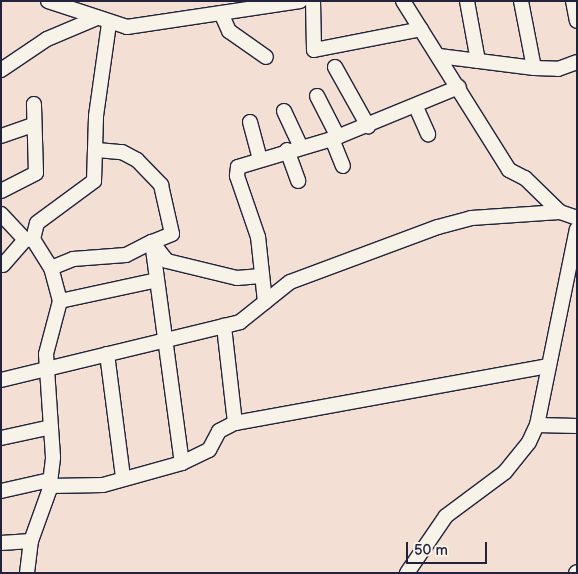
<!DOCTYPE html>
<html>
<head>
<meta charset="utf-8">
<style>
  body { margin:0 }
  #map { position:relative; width:578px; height:574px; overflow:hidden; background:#f3dfd4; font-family:"Balsamiq Sans",sans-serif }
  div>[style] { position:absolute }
  .roads { filter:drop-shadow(1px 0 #22223b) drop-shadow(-1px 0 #22223b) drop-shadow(0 1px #22223b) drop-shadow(0 -1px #22223b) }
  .street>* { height:14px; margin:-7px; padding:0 7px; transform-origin:7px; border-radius:7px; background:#f7f3e8 }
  span { translate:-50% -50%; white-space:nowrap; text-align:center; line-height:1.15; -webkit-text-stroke:4.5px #f7f3e8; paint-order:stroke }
  .frame { position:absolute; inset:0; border:2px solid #22223b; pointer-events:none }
  .scale { position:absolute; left:406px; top:542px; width:81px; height:22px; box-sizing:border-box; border:2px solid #22223b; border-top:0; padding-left:6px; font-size:15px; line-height:18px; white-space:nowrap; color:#22223b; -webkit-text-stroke:4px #f7f3e8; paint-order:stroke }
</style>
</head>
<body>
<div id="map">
  <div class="roads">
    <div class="street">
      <div style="left:48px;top:1px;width:83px;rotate:18.2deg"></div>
      <div style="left:127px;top:27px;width:175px;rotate:-8.5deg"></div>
      <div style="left:313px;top:1px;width:49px;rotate:88.8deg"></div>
      <div style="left:314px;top:50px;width:109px;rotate:-11.1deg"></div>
      <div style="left:403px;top:1px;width:199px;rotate:57.9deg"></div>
      <div style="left:509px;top:170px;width:18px;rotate:27deg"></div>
      <div style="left:525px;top:178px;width:49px;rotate:44.2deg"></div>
      <div style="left:560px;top:212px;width:18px;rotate:19deg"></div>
      <div style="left:467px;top:1px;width:61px;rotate:79.6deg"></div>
      <div style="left:521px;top:1px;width:68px;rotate:79deg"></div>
      <div style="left:573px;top:1px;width:20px;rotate:79deg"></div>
      <div style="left:221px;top:13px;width:20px;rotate:66deg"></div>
      <div style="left:229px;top:31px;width:45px;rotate:35.1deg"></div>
      <div style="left:439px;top:56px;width:96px;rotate:7.2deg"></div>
      <div style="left:534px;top:68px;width:24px;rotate:2deg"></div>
      <div style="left:558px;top:69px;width:20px;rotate:-20deg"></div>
      <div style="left:335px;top:67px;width:68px;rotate:60.8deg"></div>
      <div style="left:1px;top:70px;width:55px;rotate:-34deg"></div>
      <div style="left:47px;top:39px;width:54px;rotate:-22.8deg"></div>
      <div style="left:317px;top:96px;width:46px;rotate:62.9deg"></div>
      <div style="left:416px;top:107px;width:30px;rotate:66deg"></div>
      <div style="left:284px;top:111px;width:40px;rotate:65deg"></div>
      <div style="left:250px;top:122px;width:38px;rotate:75deg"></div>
      <div style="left:1px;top:136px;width:34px;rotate:-19deg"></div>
      <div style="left:332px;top:139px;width:29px;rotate:68deg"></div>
      <div style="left:97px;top:150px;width:25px;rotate:5deg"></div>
      <div style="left:122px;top:152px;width:17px;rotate:28deg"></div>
      <div style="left:137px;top:160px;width:35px;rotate:46deg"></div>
      <div style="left:161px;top:185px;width:50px;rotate:77.3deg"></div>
      <div style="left:172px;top:234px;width:22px;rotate:158deg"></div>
      <div style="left:152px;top:242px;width:223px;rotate:82.3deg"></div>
      <div style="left:287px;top:150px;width:33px;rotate:70deg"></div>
      <div style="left:1px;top:191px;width:39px;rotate:-27deg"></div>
      <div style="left:36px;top:173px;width:69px;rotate:-91.7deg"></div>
      <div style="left:1px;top:214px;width:35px;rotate:47deg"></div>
      <div style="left:25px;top:240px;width:8px;rotate:-7deg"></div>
      <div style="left:3px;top:265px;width:33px;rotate:-49deg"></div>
      <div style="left:51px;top:268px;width:24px;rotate:-22deg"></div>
      <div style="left:73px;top:259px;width:53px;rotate:-4.3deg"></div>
      <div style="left:126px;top:255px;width:29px;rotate:-27deg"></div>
      <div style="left:152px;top:242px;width:24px;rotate:52deg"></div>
      <div style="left:167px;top:261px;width:72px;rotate:13.7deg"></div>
      <div style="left:237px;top:278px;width:24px;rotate:-5deg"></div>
      <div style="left:60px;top:301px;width:99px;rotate:-12.2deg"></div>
      <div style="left:265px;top:302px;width:65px;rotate:-96.1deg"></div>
      <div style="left:258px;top:237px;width:65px;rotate:-109deg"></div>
      <div style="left:237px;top:176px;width:9px;rotate:-84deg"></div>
      <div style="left:238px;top:167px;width:98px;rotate:-16.6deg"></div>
      <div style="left:332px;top:139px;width:137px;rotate:-22.3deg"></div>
      <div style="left:107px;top:354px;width:124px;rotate:82.6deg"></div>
      <div style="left:1px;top:380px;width:246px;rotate:-13.6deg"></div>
      <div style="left:240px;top:322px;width:64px;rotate:-38.7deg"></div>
      <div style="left:290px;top:282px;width:158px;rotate:-20.4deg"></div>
      <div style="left:438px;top:227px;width:34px;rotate:-15deg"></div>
      <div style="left:471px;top:218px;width:89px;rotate:-3.9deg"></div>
      <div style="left:235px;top:423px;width:319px;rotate:-10.3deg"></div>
      <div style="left:537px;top:425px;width:40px;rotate:1.4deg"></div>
      <div style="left:1px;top:438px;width:51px;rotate:-12.4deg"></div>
      <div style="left:50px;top:486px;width:53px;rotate:-1.1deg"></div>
      <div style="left:103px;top:485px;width:82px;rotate:-15.6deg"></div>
      <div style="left:182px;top:463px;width:30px;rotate:-26deg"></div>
      <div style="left:209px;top:450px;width:21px;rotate:-62deg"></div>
      <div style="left:219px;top:431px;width:18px;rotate:-27deg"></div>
      <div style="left:235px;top:423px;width:98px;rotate:-96.5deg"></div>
      <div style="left:1px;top:491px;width:50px;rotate:-12.7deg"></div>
      <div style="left:1px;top:543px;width:30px;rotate:-4deg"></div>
      <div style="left:27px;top:573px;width:32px;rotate:-83deg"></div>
      <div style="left:31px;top:541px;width:53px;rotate:-70.2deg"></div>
      <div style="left:49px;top:491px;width:34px;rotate:-83deg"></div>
      <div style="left:53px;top:457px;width:103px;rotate:-93.9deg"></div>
      <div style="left:46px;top:354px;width:55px;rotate:-75.2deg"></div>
      <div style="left:60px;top:301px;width:34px;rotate:-105deg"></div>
      <div style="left:51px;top:268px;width:34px;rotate:-122deg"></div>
      <div style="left:33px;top:239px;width:16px;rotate:-76deg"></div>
      <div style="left:37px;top:223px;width:71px;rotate:-36.4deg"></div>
      <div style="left:94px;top:181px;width:65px;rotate:-88.2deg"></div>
      <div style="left:96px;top:116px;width:93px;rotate:-82deg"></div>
      <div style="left:407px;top:573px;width:69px;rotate:-55.6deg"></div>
      <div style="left:446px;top:516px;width:74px;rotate:-36.7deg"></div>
      <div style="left:505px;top:472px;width:38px;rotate:-51deg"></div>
      <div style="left:529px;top:442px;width:19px;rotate:-65deg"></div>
      <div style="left:537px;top:425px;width:200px;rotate:-78.5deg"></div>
      <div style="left:576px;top:573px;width:1px;rotate:-45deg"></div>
    </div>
  </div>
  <div class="frame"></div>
  <div class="scale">50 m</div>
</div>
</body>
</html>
